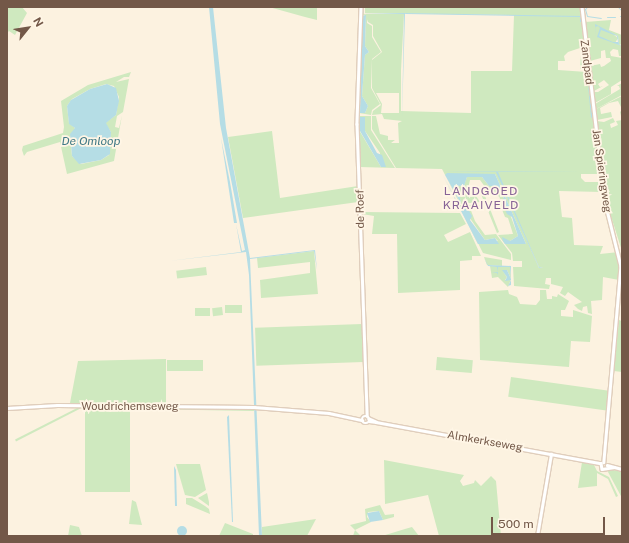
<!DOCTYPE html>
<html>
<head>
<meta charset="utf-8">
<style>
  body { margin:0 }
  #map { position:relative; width:629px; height:543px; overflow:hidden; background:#fcf2e0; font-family:"Public Sans",sans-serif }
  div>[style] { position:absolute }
  .green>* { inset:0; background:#cfe9bf; transform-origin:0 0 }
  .water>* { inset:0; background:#b5dde5 }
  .round { border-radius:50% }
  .stream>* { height:1px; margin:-0.5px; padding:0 0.5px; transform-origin:0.5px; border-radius:0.5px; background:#b5dde5 }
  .roads { filter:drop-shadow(1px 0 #e0cebc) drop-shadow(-1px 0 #e0cebc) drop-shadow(0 1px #e0cebc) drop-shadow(0 -1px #e0cebc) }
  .minor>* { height:2.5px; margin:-1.25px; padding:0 1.25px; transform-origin:1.25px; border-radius:1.25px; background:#fff }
  .minor>.ring { margin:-1.25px; padding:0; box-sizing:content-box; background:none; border:2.5px solid #fff; border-radius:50% }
  span { translate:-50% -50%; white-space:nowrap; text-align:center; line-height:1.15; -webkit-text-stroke:3.5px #fff6e6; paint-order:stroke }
  .street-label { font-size:11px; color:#735848 }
  .water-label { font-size:12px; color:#417986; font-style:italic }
  .neighbourhood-label { font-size:12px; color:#876396; letter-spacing:1px }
  .frame { position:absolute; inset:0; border:8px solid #735848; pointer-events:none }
  .north { position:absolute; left:8px; top:8px; width:40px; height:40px; -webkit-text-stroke:3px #fff6e6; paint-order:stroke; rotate:60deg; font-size:11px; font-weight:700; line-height:16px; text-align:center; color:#735848 }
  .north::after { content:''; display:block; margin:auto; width:14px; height:18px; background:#735848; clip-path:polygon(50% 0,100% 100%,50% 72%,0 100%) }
  .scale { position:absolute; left:491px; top:517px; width:114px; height:18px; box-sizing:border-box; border:2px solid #735848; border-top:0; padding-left:5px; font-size:12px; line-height:14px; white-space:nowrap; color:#735848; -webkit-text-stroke:3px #fff6e6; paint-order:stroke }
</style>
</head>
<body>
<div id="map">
  <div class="green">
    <div style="clip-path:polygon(7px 7px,22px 7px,27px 13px,15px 35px,9px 31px,7px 33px)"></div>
    <div style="clip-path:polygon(269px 7px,317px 7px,317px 20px,305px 17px)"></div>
    <div style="clip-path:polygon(evenodd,363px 7px,363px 13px,367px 16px,367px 23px,372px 26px,372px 37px,381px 52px,372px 59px,371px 88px,380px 104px,372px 110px,371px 115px,359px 113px,363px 7px,363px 15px,366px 16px,365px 46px,369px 52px,365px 55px,362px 96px,368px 106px,365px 113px,359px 113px,363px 15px)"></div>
    <div style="clip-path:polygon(evenodd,365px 7px,581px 7px,584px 53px,581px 54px,580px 48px,568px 52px,564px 56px,565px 61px,558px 61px,558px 70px,587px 72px,600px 174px,581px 174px,581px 178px,585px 182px,601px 182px,602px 192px,559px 191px,562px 217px,572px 218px,574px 245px,603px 246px,600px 254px,619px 252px,620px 257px,619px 280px,603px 277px,602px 300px,591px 301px,592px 314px,588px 313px,587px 306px,583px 307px,582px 311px,578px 309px,574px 305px,582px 302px,568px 292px,565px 296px,560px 293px,563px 287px,551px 284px,551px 278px,546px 278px,545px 284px,550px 285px,549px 289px,514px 286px,513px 267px,522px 267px,522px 261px,513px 261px,512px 253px,498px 235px,513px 234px,508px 218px,505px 217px,499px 202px,500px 198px,494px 191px,488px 191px,480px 180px,470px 180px,467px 193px,474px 193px,480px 202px,460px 204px,442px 169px,396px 168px,372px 129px,372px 116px,376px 116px,380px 134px,388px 136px,388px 140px,395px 140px,391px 143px,399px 143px,398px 123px,402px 121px,384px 119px,382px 114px,372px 115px,373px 111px,381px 105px,372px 88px,372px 60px,382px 52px,373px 36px,373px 25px,368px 22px,365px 14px,404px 14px,401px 70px,401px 120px,401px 111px,471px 113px,471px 71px,512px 71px,514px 15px,365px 13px,365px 7px,376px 93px,399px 93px,399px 113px,381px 113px,382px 104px,376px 93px,365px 7px,495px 174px,526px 244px,503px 241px,510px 241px,518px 236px,504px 198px,493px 186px,489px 186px,482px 177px,467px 177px,464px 185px,458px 186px,461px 204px,445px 175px,495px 174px,365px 7px,506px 193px,539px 267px,543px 267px,539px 268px,506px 193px)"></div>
    <div style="clip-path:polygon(611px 20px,609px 30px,622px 35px,622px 45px,619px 44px,618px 36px,613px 34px,618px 38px,615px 43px,622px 46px,622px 56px,619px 56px,618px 50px,613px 49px,610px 52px,611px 56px,622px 58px,622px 80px,611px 87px,611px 94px,595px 103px,594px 92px,598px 92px,609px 85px,604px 80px,598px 84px,600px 87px,603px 86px,594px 91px,590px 66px,600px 64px,601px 67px,604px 66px,611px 61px,610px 58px,606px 58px,605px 50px,601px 51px,601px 58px,590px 61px,585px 22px)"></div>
    <div style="clip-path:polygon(581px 55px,585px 55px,586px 70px,580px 69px)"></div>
    <div style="clip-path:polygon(evenodd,131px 72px,129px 77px,124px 77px,116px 82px,129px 79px,123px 112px,117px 116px,115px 127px,119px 128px,122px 115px,114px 161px,67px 174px,60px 142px,27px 152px,24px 156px,22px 150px,23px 146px,63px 133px,64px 127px,61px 101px,88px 85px,131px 72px,106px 84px,114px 86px,119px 97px,116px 115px,105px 123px,111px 132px,109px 155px,101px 160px,81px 164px,72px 156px,70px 137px,75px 128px,69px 123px,67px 106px,72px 99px,90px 89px,106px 84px)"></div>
    <div style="clip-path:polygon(622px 83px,622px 95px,596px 109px,595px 104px,620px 89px,619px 86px,617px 86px)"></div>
    <div style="clip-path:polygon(622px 96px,622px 109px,618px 101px,609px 103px,600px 108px,601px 114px,611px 112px,612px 117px,597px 120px,596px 109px)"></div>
    <div style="clip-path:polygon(622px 110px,622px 251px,609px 210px,597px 121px,604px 122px,613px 118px,615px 122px,610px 124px,611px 128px,618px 125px,616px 121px,622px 120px,620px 112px)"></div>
    <div style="clip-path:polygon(evenodd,360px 116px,371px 116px,371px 130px,395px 168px,360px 167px,360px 116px,359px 117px,365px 117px,365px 131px,380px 153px,381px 167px,359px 130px,359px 117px)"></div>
    <div style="clip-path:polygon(272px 131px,280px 198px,358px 186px,358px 202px,243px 218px,228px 137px)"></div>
    <div style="clip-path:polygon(evenodd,442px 172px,459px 205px,482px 205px,470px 208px,475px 221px,485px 235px,496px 234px,511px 254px,511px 260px,483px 253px,442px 172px,459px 206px,463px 208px,485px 240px,495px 238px,498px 241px,478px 244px,459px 206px)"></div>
    <div style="clip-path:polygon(481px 194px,485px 196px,499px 232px,497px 233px)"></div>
    <div style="clip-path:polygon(362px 212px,460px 213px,466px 224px,444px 235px,448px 242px,470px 232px,481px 256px,472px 256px,472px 260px,460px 261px,460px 290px,398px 293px,397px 234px,372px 234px,374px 216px,362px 214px)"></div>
    <div style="clip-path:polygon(314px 251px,318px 294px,261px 298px,260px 280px,310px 273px,310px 262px,258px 268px,257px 258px)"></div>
    <div style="clip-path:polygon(484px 257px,502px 260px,502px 266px,487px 265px)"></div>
    <div style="clip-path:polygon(490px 266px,510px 267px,511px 279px,507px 270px,506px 275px,503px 272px,507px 277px,505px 280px,511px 279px,508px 287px,498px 277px,492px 278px)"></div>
    <div style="left:206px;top:267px;width:8px;height:30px;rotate:83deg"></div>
    <div style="clip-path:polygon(508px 290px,509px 294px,517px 297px,520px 304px,536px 305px,540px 300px,540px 290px,546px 290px,547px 299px,552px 299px,552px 296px,557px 297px,558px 294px,569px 301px,565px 310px,561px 310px,561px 316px,573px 317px,573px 310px,592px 316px,590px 342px,571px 341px,569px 367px,480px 360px,479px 292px)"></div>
    <div style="left:242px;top:305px;width:8px;height:17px;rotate:90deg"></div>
    <div style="left:222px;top:307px;width:8px;height:10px;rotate:83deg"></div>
    <div style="left:210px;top:308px;width:8px;height:15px;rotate:90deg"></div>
    <div style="clip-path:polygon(619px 320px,622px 321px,622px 372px,614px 371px)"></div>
    <div style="left:362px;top:324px;width:38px;height:107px;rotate:88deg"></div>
    <div style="left:437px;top:357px;width:36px;height:13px;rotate:5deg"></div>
    <div style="clip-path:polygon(166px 359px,166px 404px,70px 403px,78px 361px)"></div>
    <div style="left:203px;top:360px;width:11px;height:36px;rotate:90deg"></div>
    <div style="left:511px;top:377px;width:99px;height:20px;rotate:8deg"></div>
    <div style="left:81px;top:406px;width:2px;height:74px;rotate:63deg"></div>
    <div style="left:86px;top:406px;width:168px;height:2px;rotate:1deg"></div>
    <div style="left:85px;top:410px;width:45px;height:82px"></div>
    <div style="clip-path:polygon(373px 422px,547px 454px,548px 455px,380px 424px)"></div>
    <div style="clip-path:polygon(384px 460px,464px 475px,460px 481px,463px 486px,474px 483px,475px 480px,481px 486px,491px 476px,496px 481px,501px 536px,439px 536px,428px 495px,385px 504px)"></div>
    <div style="clip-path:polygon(582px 462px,594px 465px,597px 471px,609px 477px,618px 496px,616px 497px,608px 479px,597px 473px,597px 486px,578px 488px)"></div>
    <div style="clip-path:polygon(200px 464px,206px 490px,195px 497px,185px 495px,176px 464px)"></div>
    <div style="clip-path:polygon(609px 469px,622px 472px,622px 498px,608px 472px)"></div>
    <div style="clip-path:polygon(207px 493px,209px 502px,209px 506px,198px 498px)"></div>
    <div style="clip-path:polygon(186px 498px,192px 498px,205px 506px,209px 509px,210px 514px,186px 504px)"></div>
    <div style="clip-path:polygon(132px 500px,136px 502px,142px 525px,129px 524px)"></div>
    <div style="clip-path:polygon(380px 505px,385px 515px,394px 514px,394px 517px,383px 520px,379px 511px,368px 512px,367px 517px,371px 522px,355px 530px,361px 536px,353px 536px,355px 530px,350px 525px,366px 521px,365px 509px)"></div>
    <div style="clip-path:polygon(316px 519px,307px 536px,262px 536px,262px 527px)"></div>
    <div style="clip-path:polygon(225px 523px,253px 534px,253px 536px,219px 536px)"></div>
    <div style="clip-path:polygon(70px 525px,79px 527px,82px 536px,68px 536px)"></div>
    <div style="clip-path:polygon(412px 527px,419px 536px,382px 536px,405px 529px)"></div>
  </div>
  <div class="water">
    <div style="clip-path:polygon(209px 7px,213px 7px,226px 128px,250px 258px,315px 250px,317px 270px,314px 251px,250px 259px,262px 536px,259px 536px,249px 275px,246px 252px,169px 261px,241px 252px,236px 224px,242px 251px,245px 250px,220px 124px)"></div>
    <div style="clip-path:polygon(363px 7px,364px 13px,405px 13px,402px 120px,404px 14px,363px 13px)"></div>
    <div style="clip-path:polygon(366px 15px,365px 46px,369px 52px,365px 55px,362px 96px,368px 106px,365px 113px,360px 113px,362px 16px)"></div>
    <div style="clip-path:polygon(evenodd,595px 24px,618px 36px,619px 44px,622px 46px,597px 37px,600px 28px,598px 26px,595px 27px,596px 38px,595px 24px,601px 30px,617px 36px,618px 42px,613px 42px,599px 36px,601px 30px)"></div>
    <div style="clip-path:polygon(587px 75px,593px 120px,591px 117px,514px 115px,591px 117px)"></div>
    <div style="clip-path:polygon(107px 84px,116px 88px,119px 101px,116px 115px,106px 123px,111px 132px,110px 154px,101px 160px,79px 164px,72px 156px,70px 134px,75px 128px,69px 124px,67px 106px,71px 100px,90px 89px)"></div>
    <div style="clip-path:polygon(359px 117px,365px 117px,365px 131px,377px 153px,382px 155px,386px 167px,381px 167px,360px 131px,360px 139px)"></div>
    <div style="clip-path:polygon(221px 138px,230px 182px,237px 223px,234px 223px)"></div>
    <div style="clip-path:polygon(443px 171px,581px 172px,498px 172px,539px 267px,543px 268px,539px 268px,496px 172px)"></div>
    <div style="clip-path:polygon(447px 173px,495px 174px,526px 244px,505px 244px,503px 241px,502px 237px,510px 241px,518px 236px,512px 217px,507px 214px,501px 201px,504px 198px,493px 186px,489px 186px,482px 177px,467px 177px,464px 186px,458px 186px,461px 204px,445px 175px)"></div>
    <div style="clip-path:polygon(442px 174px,459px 206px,468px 209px,472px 216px,470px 220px,485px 240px,495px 238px,499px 244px,478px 244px)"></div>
    <div style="clip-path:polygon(484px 258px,488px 265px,511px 266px,511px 285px,508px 286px,511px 280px,505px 281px,507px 277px,502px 270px,507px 270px,511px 279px,510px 267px,498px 267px,498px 275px,497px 273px,492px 273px,498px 272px,497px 267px,488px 266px)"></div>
    <div style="clip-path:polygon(229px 415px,233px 522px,232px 522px,227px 417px)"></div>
    <div style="clip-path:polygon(174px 466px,176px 470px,177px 506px,175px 506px)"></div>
    <div style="clip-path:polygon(379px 511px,383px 520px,370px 522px,367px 513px)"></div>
    <div class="round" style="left:177px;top:526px;width:10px;height:10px"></div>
  </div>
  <div class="stream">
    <div style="left:587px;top:7px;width:3px;rotate:135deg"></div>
    <div style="left:585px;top:9px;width:7px;rotate:74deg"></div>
    <div style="left:587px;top:16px;width:14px;rotate:8deg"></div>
    <div style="left:618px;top:7px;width:6px;rotate:45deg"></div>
    <div style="left:405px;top:13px;width:175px;rotate:1deg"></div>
    <div style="left:580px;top:16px;width:5px;rotate:90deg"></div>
    <div style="left:620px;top:16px;width:2px"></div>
    <div style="left:607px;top:17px;width:8px"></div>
  </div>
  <div class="roads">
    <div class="minor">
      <div style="left:361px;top:7px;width:117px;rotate:92deg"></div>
      <div style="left:357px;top:124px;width:292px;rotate:88deg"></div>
      <div style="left:582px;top:7px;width:196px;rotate:83.3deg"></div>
      <div style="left:605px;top:202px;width:66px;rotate:76deg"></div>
      <div style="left:621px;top:266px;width:197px;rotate:95deg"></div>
      <div style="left:7px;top:408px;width:50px;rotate:-3.4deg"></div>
      <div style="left:57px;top:405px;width:197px;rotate:0.6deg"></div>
      <div style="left:254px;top:407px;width:75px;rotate:4.6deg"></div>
      <div style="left:329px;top:413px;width:34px;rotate:12deg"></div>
      <div class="ring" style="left:362.5px;top:416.5px;width:4.5px;height:4.5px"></div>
      <div style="left:369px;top:421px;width:7px;rotate:8deg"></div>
      <div style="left:376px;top:422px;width:8px;rotate:-157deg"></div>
      <div style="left:376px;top:422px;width:228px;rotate:10.4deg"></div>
      <div style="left:601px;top:463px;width:6px;rotate:81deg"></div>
      <div style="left:602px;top:469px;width:12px;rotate:-9deg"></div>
      <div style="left:607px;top:465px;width:16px;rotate:15deg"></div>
      <div style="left:537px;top:536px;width:83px;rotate:-80.3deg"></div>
    </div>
  </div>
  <div class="street-label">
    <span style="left:587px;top:62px;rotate:83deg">Zandpad</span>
    <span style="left:602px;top:171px;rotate:82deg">Jan Spieringweg</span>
    <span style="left:360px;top:209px;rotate:-91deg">de Roef</span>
    <span style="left:130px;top:406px">Woudrichemseweg</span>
    <span style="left:485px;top:441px;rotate:10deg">Almkerkseweg</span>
  </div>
  <div class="water-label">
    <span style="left:91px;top:142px">De Omloop</span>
  </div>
  <div class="neighbourhood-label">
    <span style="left:481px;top:199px">LANDGOED<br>KRAAIVELD</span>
  </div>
  <div class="frame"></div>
  <div class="north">N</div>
  <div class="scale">500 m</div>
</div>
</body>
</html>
